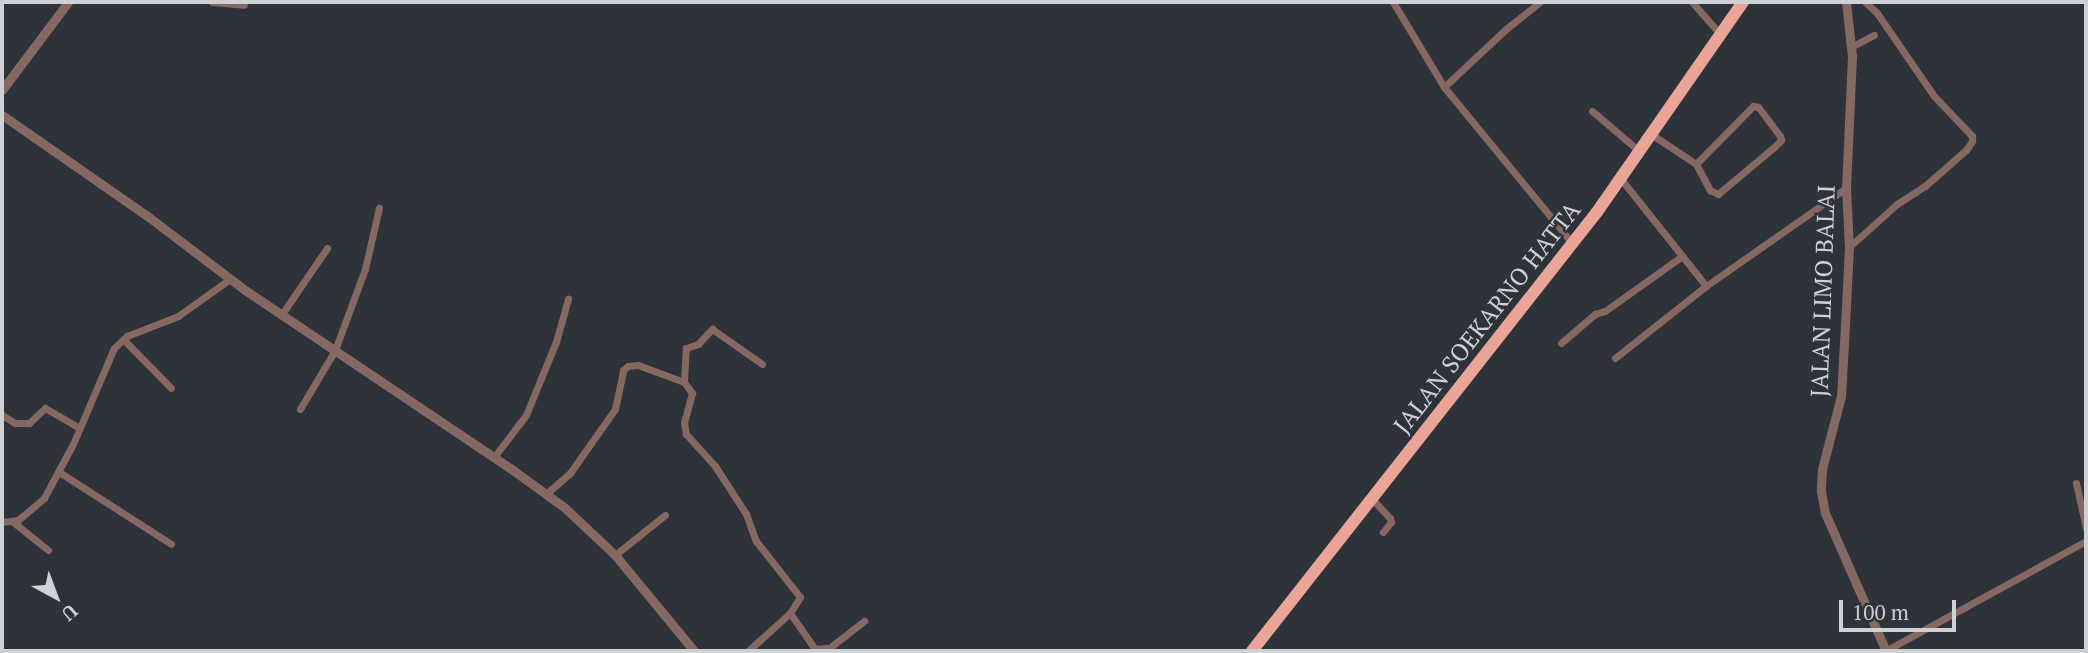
<!DOCTYPE html>
<html>
<head>
<meta charset="utf-8">
<style>
  body { margin:0 }
  #map { position:relative; width:2088px; height:653px; overflow:hidden; background:#2e3339; font-family:"PT Serif",serif }
  div>[style] { position:absolute }
  .minor>* { height:7px; margin:-3.5px; padding:0 3.5px; transform-origin:3.5px; border-radius:3.5px; background:#866862 }
  .tertiary>* { height:9px; margin:-4.5px; padding:0 4.5px; transform-origin:4.5px; border-radius:4.5px; background:#866862 }
  .trunk>* { height:12px; margin:-6px; padding:0 6px; transform-origin:6px; border-radius:6px; background:#eaa598 }
  span { translate:-50% -50%; white-space:nowrap; text-align:center; line-height:1.15; -webkit-text-stroke:5px #2e3339; paint-order:stroke }
  .street-label { font-size:24px; color:#ced1d5 }
  .frame { position:absolute; inset:0; border:4px solid #ced1d5; pointer-events:none }
  .north { position:absolute; left:21px; top:562px; width:70px; height:70px; -webkit-text-stroke:5px #2e3339; paint-order:stroke; rotate:139deg; font-size:19px; font-weight:700; line-height:28px; text-align:center; color:#ced1d5 }
  .north::after { content:''; display:block; margin:auto; width:24px; height:32px; background:#ced1d5; clip-path:polygon(50% 0,100% 100%,50% 72%,0 100%) }
  .scale { position:absolute; left:1839px; top:600px; width:117px; height:32px; box-sizing:border-box; border:4px solid #ced1d5; border-top:0; padding-left:9px; font-size:21px; line-height:24px; white-space:nowrap; color:#ced1d5; -webkit-text-stroke:5px #2e3339; paint-order:stroke }
</style>
</head>
<body>
<div id="map">
  <div class="minor">
    <div style="left:212px;top:2px;width:32px;rotate:5deg"></div>
    <div style="left:1393px;top:2px;width:99px;rotate:59deg"></div>
    <div style="left:1444px;top:87px;width:202px;rotate:50.6deg"></div>
    <div style="left:1692px;top:2px;width:44px;rotate:48.7deg"></div>
    <div style="left:1851px;top:47px;width:26px;rotate:-28deg"></div>
    <div style="left:1444px;top:87px;width:85px;rotate:-43.1deg"></div>
    <div style="left:1506px;top:29px;width:43px;rotate:-38.5deg"></div>
    <div style="left:1592px;top:111px;width:62px;rotate:40.4deg"></div>
    <div style="left:1651px;top:134px;width:54px;rotate:33.7deg"></div>
    <div style="left:1696px;top:164px;width:30px;rotate:62deg"></div>
    <div style="left:1710px;top:190px;width:9px;rotate:27deg"></div>
    <div style="left:1718px;top:194px;width:73px;rotate:-40deg"></div>
    <div style="left:1774px;top:147px;width:10px;rotate:-45deg"></div>
    <div style="left:1781px;top:140px;width:4px;rotate:-104deg"></div>
    <div style="left:1780px;top:136px;width:36px;rotate:-127deg"></div>
    <div style="left:1758px;top:107px;width:5px;rotate:-169deg"></div>
    <div style="left:1753px;top:106px;width:81px;rotate:134.5deg"></div>
    <div style="left:1621px;top:179px;width:137px;rotate:51.5deg"></div>
    <div style="left:1706px;top:286px;width:171px;rotate:-35deg"></div>
    <div style="left:1849px;top:247px;width:64px;rotate:-41.9deg"></div>
    <div style="left:1897px;top:204px;width:33px;rotate:-33deg"></div>
    <div style="left:1925px;top:186px;width:55px;rotate:-41.3deg"></div>
    <div style="left:1966px;top:150px;width:11px;rotate:-56deg"></div>
    <div style="left:1972px;top:141px;width:5px;rotate:-90deg"></div>
    <div style="left:1972px;top:136px;width:55px;rotate:-133.5deg"></div>
    <div style="left:1934px;top:96px;width:101px;rotate:-124.5deg"></div>
    <div style="left:1877px;top:13px;width:16px;rotate:-137deg"></div>
    <div style="left:282px;top:314px;width:80px;rotate:-55.7deg"></div>
    <div style="left:124px;top:340px;width:67px;rotate:45.6deg"></div>
    <div style="left:1561px;top:343px;width:45px;rotate:-40.5deg"></div>
    <div style="left:1595px;top:314px;width:10px;rotate:-17deg"></div>
    <div style="left:1605px;top:311px;width:95px;rotate:-35.5deg"></div>
    <div style="left:1615px;top:358px;width:116px;rotate:-38.4deg"></div>
    <div style="left:684px;top:382px;width:34px;rotate:-87deg"></div>
    <div style="left:686px;top:348px;width:13px;rotate:-18deg"></div>
    <div style="left:698px;top:344px;width:21px;rotate:-47deg"></div>
    <div style="left:712px;top:329px;width:61px;rotate:35deg"></div>
    <div style="left:300px;top:409px;width:69px;rotate:-59.3deg"></div>
    <div style="left:335px;top:350px;width:86px;rotate:-69.7deg"></div>
    <div style="left:365px;top:269px;width:63px;rotate:-77.1deg"></div>
    <div style="left:2px;top:415px;width:15px;rotate:32deg"></div>
    <div style="left:15px;top:423px;width:14px"></div>
    <div style="left:29px;top:423px;width:22px;rotate:-43deg"></div>
    <div style="left:45px;top:408px;width:39px;rotate:30deg"></div>
    <div style="left:494px;top:457px;width:53px;rotate:-52.7deg"></div>
    <div style="left:526px;top:415px;width:79px;rotate:-67.7deg"></div>
    <div style="left:556px;top:342px;width:45px;rotate:-74.4deg"></div>
    <div style="left:59px;top:472px;width:133px;rotate:32.7deg"></div>
    <div style="left:2076px;top:483px;width:46px;rotate:77.5deg"></div>
    <div style="left:546px;top:494px;width:32px;rotate:-41deg"></div>
    <div style="left:570px;top:473px;width:78px;rotate:-54.9deg"></div>
    <div style="left:615px;top:409px;width:40px;rotate:-78deg"></div>
    <div style="left:623px;top:370px;width:6px;rotate:-39deg"></div>
    <div style="left:628px;top:366px;width:10px;rotate:-6deg"></div>
    <div style="left:638px;top:365px;width:49px;rotate:20.3deg"></div>
    <div style="left:684px;top:382px;width:14px;rotate:54deg"></div>
    <div style="left:692px;top:393px;width:30px;rotate:105deg"></div>
    <div style="left:684px;top:422px;width:12px;rotate:81deg"></div>
    <div style="left:686px;top:434px;width:43px;rotate:47.8deg"></div>
    <div style="left:715px;top:466px;width:57px;rotate:57.1deg"></div>
    <div style="left:746px;top:514px;width:29px;rotate:70deg"></div>
    <div style="left:756px;top:541px;width:71px;rotate:51.8deg"></div>
    <div style="left:800px;top:597px;width:19px;rotate:122deg"></div>
    <div style="left:790px;top:613px;width:57px;rotate:137.9deg"></div>
    <div style="left:1373px;top:500px;width:25px;rotate:47deg"></div>
    <div style="left:1390px;top:518px;width:4px;rotate:76deg"></div>
    <div style="left:1391px;top:522px;width:13px;rotate:129deg"></div>
    <div style="left:2px;top:522px;width:16px;rotate:-7deg"></div>
    <div style="left:18px;top:520px;width:34px;rotate:-40deg"></div>
    <div style="left:44px;top:498px;width:61px;rotate:-61.8deg"></div>
    <div style="left:73px;top:444px;width:104px;rotate:-66.9deg"></div>
    <div style="left:114px;top:348px;width:18px;rotate:-43deg"></div>
    <div style="left:127px;top:336px;width:55px;rotate:-21.4deg"></div>
    <div style="left:178px;top:316px;width:64px;rotate:-35.4deg"></div>
    <div style="left:13px;top:522px;width:45px;rotate:38.7deg"></div>
    <div style="left:615px;top:555px;width:64px;rotate:-38.7deg"></div>
    <div style="left:790px;top:613px;width:44px;rotate:55.2deg"></div>
    <div style="left:815px;top:649px;width:11px;rotate:-5deg"></div>
    <div style="left:826px;top:648px;width:5px;rotate:37deg"></div>
    <div style="left:828px;top:649px;width:46px;rotate:-37.9deg"></div>
    <div style="left:1885px;top:651px;width:229px;rotate:-28.7deg"></div>
  </div>
  <div class="tertiary">
    <div style="left:1846px;top:2px;width:54px;rotate:83.7deg"></div>
    <div style="left:1852px;top:56px;width:132px;rotate:92.6deg"></div>
    <div style="left:1846px;top:188px;width:59px;rotate:87.1deg"></div>
    <div style="left:1849px;top:247px;width:78px;rotate:92.9deg"></div>
    <div style="left:1845px;top:325px;width:71px;rotate:93.2deg"></div>
    <div style="left:1841px;top:396px;width:75px;rotate:104.6deg"></div>
    <div style="left:1822px;top:469px;width:22px;rotate:93deg"></div>
    <div style="left:1821px;top:491px;width:22px;rotate:80deg"></div>
    <div style="left:1825px;top:513px;width:151px;rotate:66.2deg"></div>
    <div style="left:2px;top:90px;width:110px;rotate:-53.1deg"></div>
    <div style="left:2px;top:115px;width:180px;rotate:34.8deg"></div>
    <div style="left:150px;top:218px;width:119px;rotate:37.2deg"></div>
    <div style="left:245px;top:290px;width:319px;rotate:33.9deg"></div>
    <div style="left:510px;top:468px;width:68px;rotate:36deg"></div>
    <div style="left:565px;top:508px;width:69px;rotate:43.2deg"></div>
    <div style="left:615px;top:555px;width:124px;rotate:50.5deg"></div>
  </div>
  <div class="trunk">
    <div style="left:1252px;top:651px;width:558px;rotate:-51.84deg"></div>
    <div style="left:1597px;top:212px;width:256px;rotate:-55.2deg"></div>
  </div>
  <div class="street-label">
    <span style="left:1823px;top:291px;rotate:-88deg">JALAN LIMO BALAI</span>
    <span style="left:1487px;top:318px;rotate:-52deg">JALAN SOEKARNO HATTA</span>
  </div>
  <div class="frame"></div>
  <div class="north">U</div>
  <div class="scale">100 m</div>
</div>
</body>
</html>
